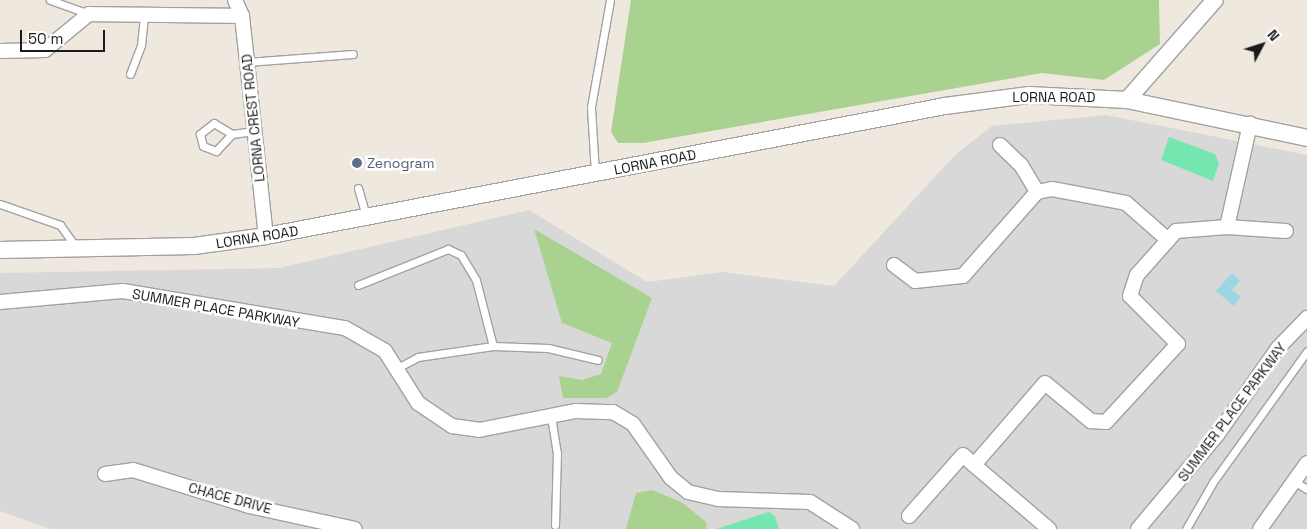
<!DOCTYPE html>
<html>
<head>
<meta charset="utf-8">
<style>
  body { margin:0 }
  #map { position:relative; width:1307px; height:529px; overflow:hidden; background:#eee8df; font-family:"Space Grotesk",sans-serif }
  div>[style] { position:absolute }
  .residential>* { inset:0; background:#d9d8d8 }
  .forest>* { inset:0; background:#a9d290 }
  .pitch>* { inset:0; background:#75e6af }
  .water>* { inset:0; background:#9bd7e1 }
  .roads { filter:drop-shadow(1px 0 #a2a2a2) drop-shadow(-1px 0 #a2a2a2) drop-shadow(0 1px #a2a2a2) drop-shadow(0 -1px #a2a2a2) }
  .service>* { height:7px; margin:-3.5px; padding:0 3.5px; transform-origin:3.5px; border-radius:3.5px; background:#fff }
  .minor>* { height:14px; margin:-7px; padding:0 7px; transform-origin:7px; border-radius:7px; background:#fff }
  .tertiary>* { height:16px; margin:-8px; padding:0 8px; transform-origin:8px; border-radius:8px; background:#fff }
  .dots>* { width:14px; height:14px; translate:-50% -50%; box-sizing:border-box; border:2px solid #fff; border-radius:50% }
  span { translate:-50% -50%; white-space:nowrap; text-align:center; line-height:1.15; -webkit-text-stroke:5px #fff; paint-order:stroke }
  .street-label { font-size:14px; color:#1b1b1b }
  .service-label { font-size:14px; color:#4e5e75 }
  .left { translate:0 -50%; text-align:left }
  .north { position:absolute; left:1237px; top:20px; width:50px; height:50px; -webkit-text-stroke:4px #fff; paint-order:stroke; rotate:50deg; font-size:14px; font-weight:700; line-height:20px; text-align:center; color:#1b1b1b }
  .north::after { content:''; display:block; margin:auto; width:18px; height:22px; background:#1b1b1b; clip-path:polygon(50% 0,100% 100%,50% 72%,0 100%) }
  .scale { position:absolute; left:20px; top:30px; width:85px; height:22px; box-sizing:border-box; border:2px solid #1b1b1b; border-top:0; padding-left:6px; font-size:15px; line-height:18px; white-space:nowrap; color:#1b1b1b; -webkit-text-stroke:4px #fff; paint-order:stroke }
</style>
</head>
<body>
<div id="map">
  <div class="residential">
    <div style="clip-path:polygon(1106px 115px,1307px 155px,1307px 529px,50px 529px,0 511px,0 273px,279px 268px,529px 210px,647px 282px,723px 272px,834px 286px,956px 154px,992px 126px)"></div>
  </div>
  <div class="forest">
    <div style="clip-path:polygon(631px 0,1159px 0,1160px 44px,1104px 80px,1042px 73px,643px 143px,618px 143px,611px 132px)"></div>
    <div style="clip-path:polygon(534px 229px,652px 298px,617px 392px,606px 398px,563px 398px,559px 376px,582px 380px,601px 374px,612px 343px,562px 323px)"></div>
    <div style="clip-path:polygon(652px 490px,683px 503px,706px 522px,707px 529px,626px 529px,636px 493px)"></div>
  </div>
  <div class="pitch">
    <div style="clip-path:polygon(1169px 137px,1215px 154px,1219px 163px,1213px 181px,1161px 160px)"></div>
    <div style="clip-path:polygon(769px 512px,775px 516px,779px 529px,716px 529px)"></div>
  </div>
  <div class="water">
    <div style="clip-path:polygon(1232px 273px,1240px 281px,1232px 290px,1241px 297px,1234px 306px,1216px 291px)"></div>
  </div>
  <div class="roads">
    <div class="service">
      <div style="left:50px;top:0;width:41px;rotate:19.7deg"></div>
      <div style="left:247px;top:62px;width:106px;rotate:-4.3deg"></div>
      <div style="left:130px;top:74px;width:31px;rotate:-69deg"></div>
      <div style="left:141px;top:45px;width:31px;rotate:-84deg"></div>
      <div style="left:232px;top:134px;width:21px;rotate:-149deg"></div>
      <div style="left:214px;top:123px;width:18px;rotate:142deg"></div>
      <div style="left:200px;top:134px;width:12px;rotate:76deg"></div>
      <div style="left:203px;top:146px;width:14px;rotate:21deg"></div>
      <div style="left:216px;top:151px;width:23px;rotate:-47deg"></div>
      <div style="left:232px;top:134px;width:22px;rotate:-8deg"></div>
      <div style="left:595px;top:173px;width:66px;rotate:-93.5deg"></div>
      <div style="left:591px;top:107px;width:109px;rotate:-79.9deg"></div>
      <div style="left:358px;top:188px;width:29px;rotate:74deg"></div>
      <div style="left:0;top:204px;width:64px;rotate:19.3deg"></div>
      <div style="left:60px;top:225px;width:29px;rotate:54deg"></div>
      <div style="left:358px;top:285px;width:97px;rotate:-21.8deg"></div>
      <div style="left:448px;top:249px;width:14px;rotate:25deg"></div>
      <div style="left:461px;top:255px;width:29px;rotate:59deg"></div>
      <div style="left:476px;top:280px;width:68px;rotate:75.6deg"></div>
      <div style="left:493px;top:346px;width:76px;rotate:171.7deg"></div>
      <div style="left:418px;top:357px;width:24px;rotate:152deg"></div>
      <div style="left:493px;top:346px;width:55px;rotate:2.1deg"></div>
      <div style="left:548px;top:348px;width:51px;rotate:13.5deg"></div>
      <div style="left:551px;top:416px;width:37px;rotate:81deg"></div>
      <div style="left:557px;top:453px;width:72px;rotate:91.6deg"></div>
      <div style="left:1294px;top:481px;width:15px;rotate:32deg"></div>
      <div style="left:1186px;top:529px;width:54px;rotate:-60.1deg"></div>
      <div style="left:1213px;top:482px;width:161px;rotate:-54.3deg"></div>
    </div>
    <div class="minor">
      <div style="left:235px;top:0;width:17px;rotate:66deg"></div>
      <div style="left:242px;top:16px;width:221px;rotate:83.8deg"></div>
      <div style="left:0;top:51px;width:45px;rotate:-1.3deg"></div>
      <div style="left:45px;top:50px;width:57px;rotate:-39.3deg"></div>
      <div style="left:89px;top:14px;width:153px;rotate:0.7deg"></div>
      <div style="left:1000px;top:145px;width:29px;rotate:44deg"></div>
      <div style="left:1021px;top:165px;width:31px;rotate:59deg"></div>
      <div style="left:1037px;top:192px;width:15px;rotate:-11deg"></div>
      <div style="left:1052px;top:189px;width:75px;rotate:10.7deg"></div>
      <div style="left:1126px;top:203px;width:56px;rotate:41.4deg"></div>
      <div style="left:1227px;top:227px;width:106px;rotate:-77.4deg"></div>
      <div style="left:894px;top:265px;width:26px;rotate:37deg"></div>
      <div style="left:915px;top:281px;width:48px;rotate:-5.9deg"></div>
      <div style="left:963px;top:276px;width:112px;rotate:-48.6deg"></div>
      <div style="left:0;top:302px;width:123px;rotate:-5.1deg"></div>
      <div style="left:123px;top:291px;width:225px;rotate:9.5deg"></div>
      <div style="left:345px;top:328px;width:46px;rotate:29.9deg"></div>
      <div style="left:385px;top:351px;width:62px;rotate:57.6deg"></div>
      <div style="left:418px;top:403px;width:41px;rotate:34.1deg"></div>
      <div style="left:452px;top:426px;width:27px;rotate:8deg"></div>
      <div style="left:479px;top:430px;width:99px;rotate:-11.1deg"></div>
      <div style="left:576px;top:411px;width:37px;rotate:2deg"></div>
      <div style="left:613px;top:412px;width:23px;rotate:31deg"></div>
      <div style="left:633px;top:424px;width:66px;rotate:54.9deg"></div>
      <div style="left:671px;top:478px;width:22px;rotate:39deg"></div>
      <div style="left:688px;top:492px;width:31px;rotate:13deg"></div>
      <div style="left:718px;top:499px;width:92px;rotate:1.9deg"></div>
      <div style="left:810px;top:502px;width:50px;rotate:32.7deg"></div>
      <div style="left:105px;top:474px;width:28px;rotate:-8deg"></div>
      <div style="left:133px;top:470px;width:121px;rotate:17.2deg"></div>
      <div style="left:249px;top:506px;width:108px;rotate:12.2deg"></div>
      <div style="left:909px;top:516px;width:81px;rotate:-48.5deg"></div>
      <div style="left:963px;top:455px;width:15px;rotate:42deg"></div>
      <div style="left:1049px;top:529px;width:99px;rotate:-139.5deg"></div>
      <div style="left:974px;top:465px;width:108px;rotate:-49.1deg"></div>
      <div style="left:1045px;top:383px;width:60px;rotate:39.6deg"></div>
      <div style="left:1091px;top:421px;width:15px;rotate:4deg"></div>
      <div style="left:1106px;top:422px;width:106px;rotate:-47.3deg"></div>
      <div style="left:1178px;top:344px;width:68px;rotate:-135deg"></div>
      <div style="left:1130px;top:296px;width:22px;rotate:-72deg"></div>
      <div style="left:1137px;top:275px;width:59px;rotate:-48.4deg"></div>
      <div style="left:1176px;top:231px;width:51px;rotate:-4.5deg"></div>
      <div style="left:1227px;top:227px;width:59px;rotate:3.9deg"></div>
      <div style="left:1138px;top:529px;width:123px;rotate:-50deg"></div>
      <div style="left:1217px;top:435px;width:106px;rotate:-55deg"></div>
      <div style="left:1278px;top:348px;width:42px;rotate:-46deg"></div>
      <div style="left:1260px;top:529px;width:81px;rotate:-54.5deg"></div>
    </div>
    <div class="tertiary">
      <div style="left:1127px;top:100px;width:133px;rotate:-48.7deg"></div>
      <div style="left:0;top:250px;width:194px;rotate:-1.2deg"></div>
      <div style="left:194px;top:246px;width:73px;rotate:-7.9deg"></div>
      <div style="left:266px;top:236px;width:691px;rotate:-10.84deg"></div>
      <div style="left:945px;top:106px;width:85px;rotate:-7.5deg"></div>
      <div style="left:1029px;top:95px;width:98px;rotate:2.9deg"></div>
      <div style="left:1127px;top:100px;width:184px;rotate:11.9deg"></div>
    </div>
  </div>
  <div class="dots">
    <div style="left:357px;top:163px;background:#5c6f8a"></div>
  </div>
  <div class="street-label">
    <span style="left:1054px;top:97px">LORNA ROAD</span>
    <span style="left:253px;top:118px;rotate:-96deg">LORNA CREST ROAD</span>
    <span style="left:655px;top:162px;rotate:-11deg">LORNA ROAD</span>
    <span style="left:257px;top:237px;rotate:-9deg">LORNA ROAD</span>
    <span style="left:216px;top:308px;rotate:10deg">SUMMER PLACE PARKWAY</span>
    <span style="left:1232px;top:412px;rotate:-53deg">SUMMER PLACE PARKWAY</span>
    <span style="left:230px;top:498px;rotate:15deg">CHACE DRIVE</span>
  </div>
  <div class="service-label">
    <span class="left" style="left:367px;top:163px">Zenogram</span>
  </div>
  <div class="north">N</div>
  <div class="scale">50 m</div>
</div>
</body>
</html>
